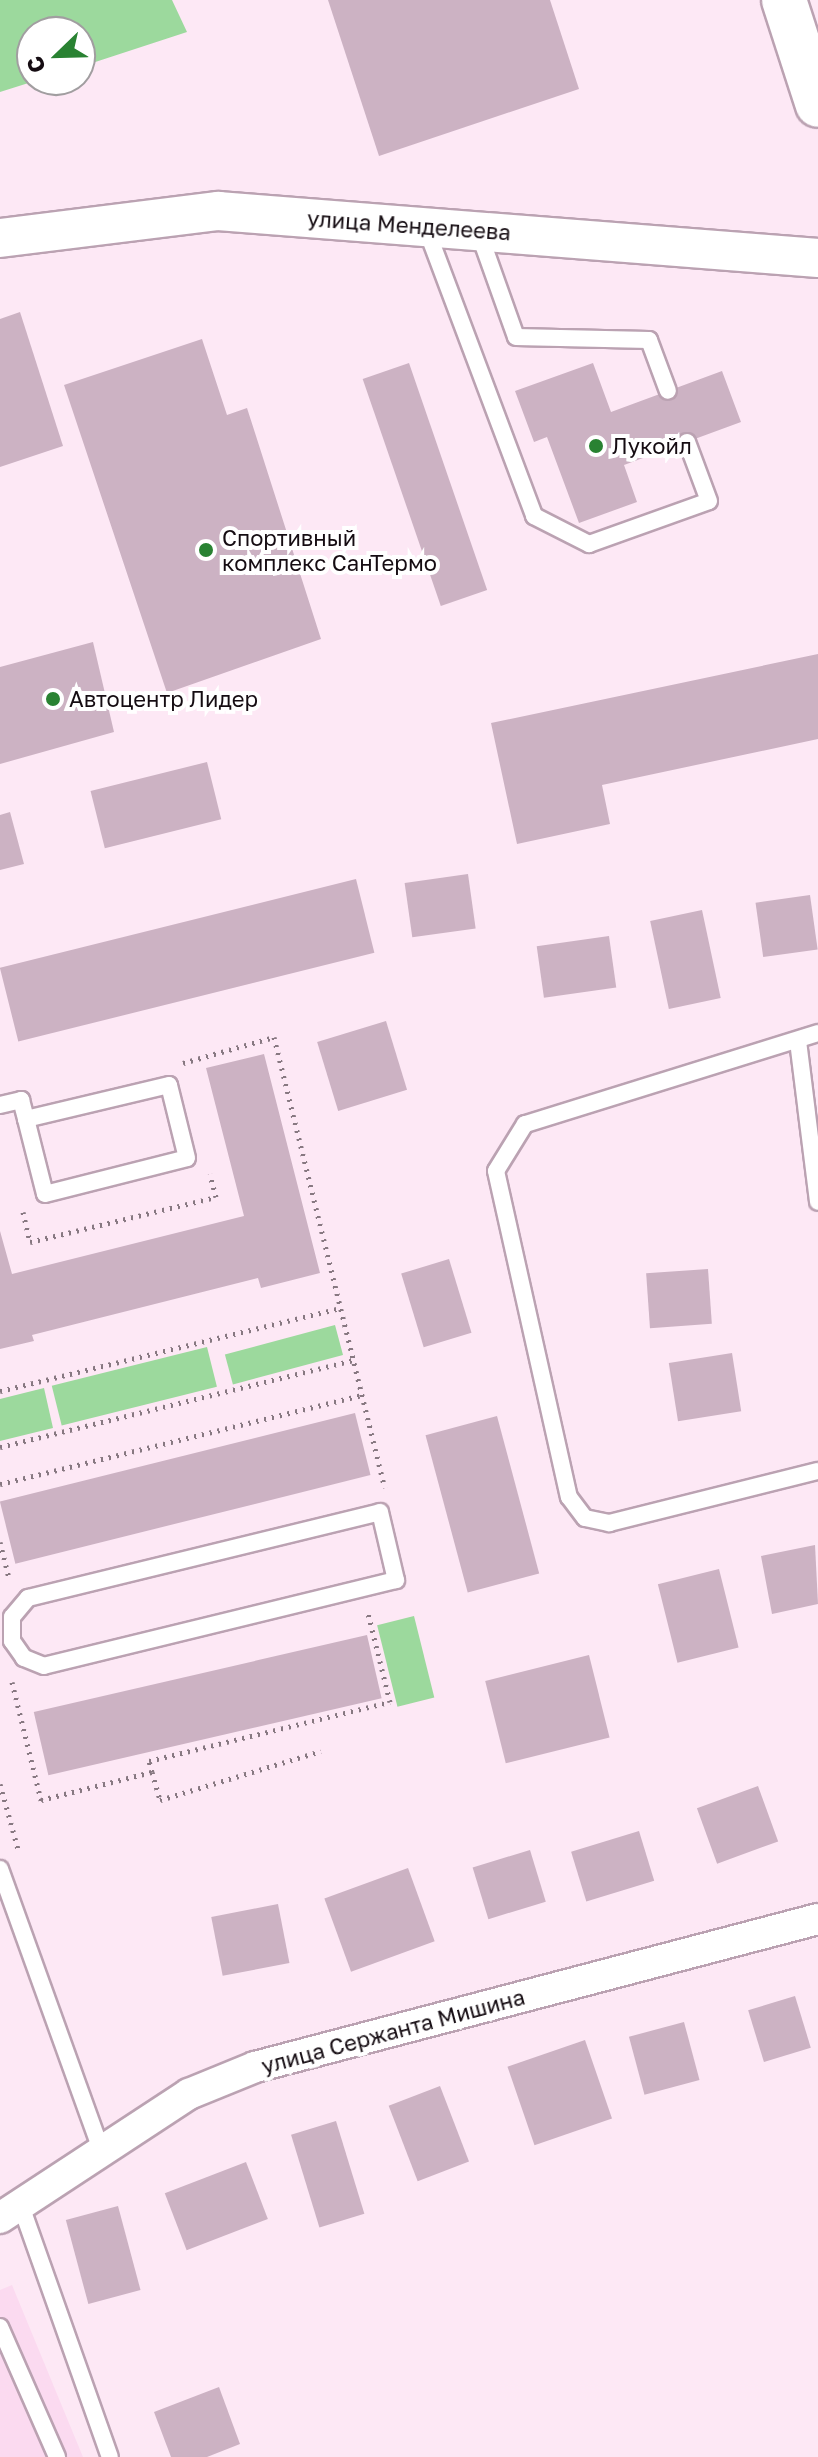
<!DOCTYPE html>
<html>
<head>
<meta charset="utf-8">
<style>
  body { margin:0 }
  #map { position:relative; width:818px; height:2457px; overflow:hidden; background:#fde8f5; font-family:"Golos Text",sans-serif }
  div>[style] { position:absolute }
  .built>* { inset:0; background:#fbdaf0 }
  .green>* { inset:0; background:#9cd99d; transform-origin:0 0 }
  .building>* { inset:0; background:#ccb2c3; transform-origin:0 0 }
  .path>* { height:5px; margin-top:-2.5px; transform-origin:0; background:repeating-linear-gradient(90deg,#877881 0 2px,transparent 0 8px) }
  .roads { filter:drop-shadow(2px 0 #bba2b2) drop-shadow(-2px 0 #bba2b2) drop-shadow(0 2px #bba2b2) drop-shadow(0 -2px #bba2b2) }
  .service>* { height:16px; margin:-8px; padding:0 8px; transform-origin:8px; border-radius:8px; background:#fff }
  .minor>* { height:30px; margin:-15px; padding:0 15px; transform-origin:15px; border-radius:15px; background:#fff }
  .tertiary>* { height:38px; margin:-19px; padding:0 19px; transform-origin:19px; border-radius:19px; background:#fff }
  .secondary>* { height:44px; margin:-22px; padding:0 22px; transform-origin:22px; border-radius:22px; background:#fff }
  .dots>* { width:22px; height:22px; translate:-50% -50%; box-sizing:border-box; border:4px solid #fff; border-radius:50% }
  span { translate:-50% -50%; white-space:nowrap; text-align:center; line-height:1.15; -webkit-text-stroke:8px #fff; paint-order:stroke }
  .street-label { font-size:22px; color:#150c12 }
  .poi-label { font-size:22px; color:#150c12 }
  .left { translate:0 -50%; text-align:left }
  .north { position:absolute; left:16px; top:16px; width:80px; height:80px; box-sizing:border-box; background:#fff; border:2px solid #a19ea0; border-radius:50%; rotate:247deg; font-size:22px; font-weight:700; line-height:32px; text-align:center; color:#150c12 }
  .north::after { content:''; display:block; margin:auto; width:28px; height:36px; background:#298232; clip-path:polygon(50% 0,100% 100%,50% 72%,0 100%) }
</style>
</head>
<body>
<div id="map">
  <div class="built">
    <div style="clip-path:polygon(12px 2285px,83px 2457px,0 2457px,0 2290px)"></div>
  </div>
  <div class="green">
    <div style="clip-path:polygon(0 0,172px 0,187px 32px,80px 67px,80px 32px,32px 32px,32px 80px,38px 80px,0 92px)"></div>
    <div style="left:335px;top:1325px;width:31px;height:114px;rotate:75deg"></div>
    <div style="left:207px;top:1347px;width:41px;height:160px;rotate:76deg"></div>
    <div style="clip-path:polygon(44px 1388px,53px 1428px,0 1441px,0 1399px)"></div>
    <div style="left:414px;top:1616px;width:84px;height:38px;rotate:76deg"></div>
  </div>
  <div class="building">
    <div style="clip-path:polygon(328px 0,550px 0,579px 89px,379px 156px)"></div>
    <div style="clip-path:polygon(20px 312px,63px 446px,0 467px,0 319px)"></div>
    <div style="clip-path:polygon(202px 339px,227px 415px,247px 408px,321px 639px,167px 693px,64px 385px)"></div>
    <div style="left:409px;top:363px;width:240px;height:49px;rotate:71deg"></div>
    <div style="clip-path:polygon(593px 363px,611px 412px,722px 371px,741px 422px,624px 465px,637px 502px,579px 523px,547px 437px,534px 442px,515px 391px)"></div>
    <div style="clip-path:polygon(93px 642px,114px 732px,0 764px,0 667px)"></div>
    <div style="clip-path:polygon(818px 654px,818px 739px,602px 785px,610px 824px,517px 844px,491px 723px)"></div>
    <div style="left:207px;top:762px;width:59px;height:120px;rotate:76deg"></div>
    <div style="clip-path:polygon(10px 812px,24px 864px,0 870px,0 815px)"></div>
    <div style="left:468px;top:874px;width:55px;height:64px;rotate:82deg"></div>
    <div style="left:356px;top:879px;width:76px;height:367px;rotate:76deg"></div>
    <div style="left:810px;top:895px;width:55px;height:55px;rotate:82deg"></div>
    <div style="left:702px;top:910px;width:90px;height:53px;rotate:78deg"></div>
    <div style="left:609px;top:936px;width:52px;height:73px;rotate:82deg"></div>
    <div style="left:386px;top:1021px;width:72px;height:72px;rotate:73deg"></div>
    <div style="clip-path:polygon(264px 1054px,320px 1273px,261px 1288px,258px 1278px,32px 1335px,34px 1341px,0 1349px,0 1231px,12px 1274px,244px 1216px,206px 1068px)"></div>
    <div style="left:449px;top:1259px;width:77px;height:50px;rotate:73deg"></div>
    <div style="left:708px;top:1269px;width:55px;height:62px;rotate:86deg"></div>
    <div style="left:732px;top:1353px;width:59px;height:64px;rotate:81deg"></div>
    <div style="left:355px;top:1413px;width:64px;height:366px;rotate:76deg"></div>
    <div style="left:497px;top:1416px;width:163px;height:74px;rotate:75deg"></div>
    <div style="clip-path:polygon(815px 1545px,818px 1604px,772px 1614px,761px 1556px)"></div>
    <div style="left:719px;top:1569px;width:81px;height:63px;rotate:76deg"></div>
    <div style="left:367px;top:1635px;width:65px;height:342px;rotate:77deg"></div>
    <div style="left:589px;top:1655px;width:85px;height:107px;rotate:76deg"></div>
    <div style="left:758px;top:1786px;width:59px;height:65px;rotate:70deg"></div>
    <div style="left:639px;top:1831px;width:52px;height:71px;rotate:73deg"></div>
    <div style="left:530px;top:1850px;width:54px;height:60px;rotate:73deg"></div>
    <div style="left:408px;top:1868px;width:78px;height:89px;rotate:70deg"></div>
    <div style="left:278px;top:1904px;width:60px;height:68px;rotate:79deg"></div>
    <div style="left:795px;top:1996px;width:54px;height:49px;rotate:73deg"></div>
    <div style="left:684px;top:2022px;width:60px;height:57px;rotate:75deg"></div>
    <div style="left:585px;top:2040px;width:83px;height:82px;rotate:71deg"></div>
    <div style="left:440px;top:2086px;width:81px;height:55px;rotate:69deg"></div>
    <div style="left:336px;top:2121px;width:97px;height:47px;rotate:73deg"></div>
    <div style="left:246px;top:2162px;width:61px;height:87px;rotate:69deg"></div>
    <div style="left:118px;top:2206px;width:87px;height:54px;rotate:75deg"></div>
    <div style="clip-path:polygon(219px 2387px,240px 2444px,207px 2457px,171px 2457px,154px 2412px)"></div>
  </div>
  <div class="path">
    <div style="left:183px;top:1063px;width:95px;rotate:-15.9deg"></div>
    <div style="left:274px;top:1037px;width:464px;rotate:76.2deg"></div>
    <div style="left:23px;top:1212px;width:31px;rotate:77deg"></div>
    <div style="left:30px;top:1242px;width:191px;rotate:-13.6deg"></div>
    <div style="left:216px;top:1197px;width:24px;rotate:-105deg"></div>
    <div style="left:0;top:1391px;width:350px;rotate:-13.7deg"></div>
    <div style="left:0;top:1447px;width:365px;rotate:-13.8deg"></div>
    <div style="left:0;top:1484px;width:373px;rotate:-13.8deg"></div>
    <div style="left:0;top:1542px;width:38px;rotate:76deg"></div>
    <div style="left:12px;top:1682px;width:122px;rotate:76.2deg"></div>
    <div style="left:41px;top:1800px;width:114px;rotate:-14.2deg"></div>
    <div style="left:152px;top:1772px;width:11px;rotate:-105deg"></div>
    <div style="left:149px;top:1761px;width:248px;rotate:-13.8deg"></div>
    <div style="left:390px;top:1702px;width:92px;rotate:-103.9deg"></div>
    <div style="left:152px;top:1772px;width:29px;rotate:74deg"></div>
    <div style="left:160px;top:1800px;width:168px;rotate:-16.9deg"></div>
    <div style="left:0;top:1784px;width:67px;rotate:74.5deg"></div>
  </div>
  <div class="roads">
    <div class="service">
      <div style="left:426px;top:228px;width:308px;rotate:69.4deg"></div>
      <div style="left:534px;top:516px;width:62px;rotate:27deg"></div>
      <div style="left:589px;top:544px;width:127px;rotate:-19.7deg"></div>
      <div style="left:709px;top:501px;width:63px;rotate:-110.4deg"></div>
      <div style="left:479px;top:233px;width:110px;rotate:70.4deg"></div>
      <div style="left:516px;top:337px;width:133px;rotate:1.3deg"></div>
      <div style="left:649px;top:340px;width:54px;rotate:69.6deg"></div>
      <div style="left:818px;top:1033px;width:307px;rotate:162.7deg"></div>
      <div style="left:525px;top:1124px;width:55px;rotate:121.7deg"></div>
      <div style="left:496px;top:1171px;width:334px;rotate:77.4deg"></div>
      <div style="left:569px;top:1497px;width:26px;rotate:53deg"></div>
      <div style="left:585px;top:1518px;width:25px;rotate:12deg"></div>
      <div style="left:609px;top:1523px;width:215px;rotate:-14deg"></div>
      <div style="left:798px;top:1041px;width:162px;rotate:82.9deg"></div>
      <div style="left:0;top:1105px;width:22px;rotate:-13deg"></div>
      <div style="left:21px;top:1100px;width:20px;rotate:75deg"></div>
      <div style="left:26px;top:1119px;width:77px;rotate:75.8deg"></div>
      <div style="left:45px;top:1194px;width:146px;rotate:-14.2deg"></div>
      <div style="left:187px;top:1158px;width:75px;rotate:-103.9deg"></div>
      <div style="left:169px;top:1085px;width:147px;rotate:166.6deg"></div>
      <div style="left:380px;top:1512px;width:70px;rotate:76.8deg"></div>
      <div style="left:396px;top:1580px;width:362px;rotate:166.3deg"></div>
      <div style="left:44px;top:1666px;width:22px;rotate:-158deg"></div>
      <div style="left:24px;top:1658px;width:21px;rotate:-125deg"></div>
      <div style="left:12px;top:1641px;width:24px;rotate:-90deg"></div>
      <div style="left:12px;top:1617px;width:25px;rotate:-50deg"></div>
      <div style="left:28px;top:1598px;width:362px;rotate:-13.7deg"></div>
      <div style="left:0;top:1869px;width:299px;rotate:70.2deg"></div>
      <div style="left:21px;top:2206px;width:266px;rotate:70.5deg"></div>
      <div style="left:0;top:2327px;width:142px;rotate:66.3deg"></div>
    </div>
    <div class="minor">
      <div style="left:0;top:2218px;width:226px;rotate:-33.3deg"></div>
      <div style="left:189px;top:2094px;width:71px;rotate:-22.2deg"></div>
      <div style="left:255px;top:2067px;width:582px;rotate:-14.73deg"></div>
    </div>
    <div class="tertiary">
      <div style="left:0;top:238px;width:220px;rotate:-7.1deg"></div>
      <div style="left:218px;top:211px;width:602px;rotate:4.48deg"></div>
    </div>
    <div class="secondary">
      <div style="left:784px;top:0;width:110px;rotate:72.1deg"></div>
    </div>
  </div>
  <div class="dots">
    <div style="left:596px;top:446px;background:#298232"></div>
    <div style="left:206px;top:550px;background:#298232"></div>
    <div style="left:53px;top:699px;background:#298232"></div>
  </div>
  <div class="street-label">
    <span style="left:409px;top:225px;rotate:4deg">улица Менделеева</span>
    <span style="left:393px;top:2031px;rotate:-15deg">улица Сержанта Мишина</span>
  </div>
  <div class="poi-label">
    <span class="left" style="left:612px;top:446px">Лукойл</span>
    <span class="left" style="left:222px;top:550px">Спортивный<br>комплекс СанТермо</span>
    <span class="left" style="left:69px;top:699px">Автоцентр Лидер</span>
  </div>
  <div class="north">С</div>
</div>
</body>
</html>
